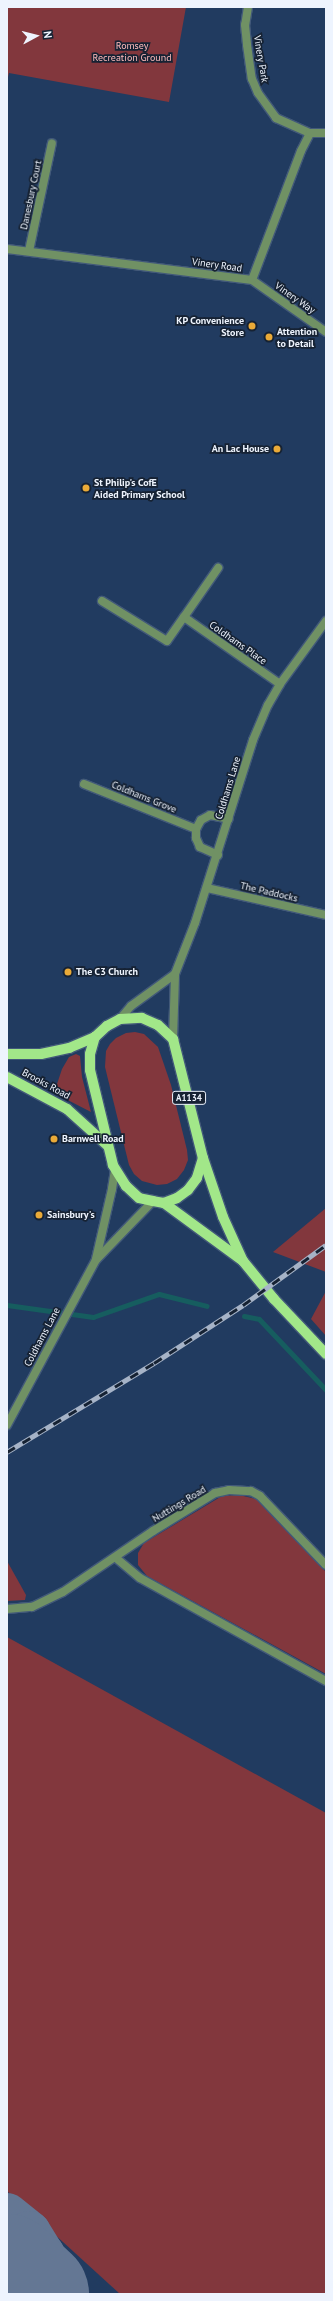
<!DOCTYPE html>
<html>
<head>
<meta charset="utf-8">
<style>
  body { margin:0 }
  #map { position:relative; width:333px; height:2301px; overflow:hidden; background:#213b60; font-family:"PT Sans",sans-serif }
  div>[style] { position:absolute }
  .green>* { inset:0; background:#82373d }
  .stream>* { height:5px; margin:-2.5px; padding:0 2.5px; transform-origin:2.5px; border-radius:2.5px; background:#165d5f }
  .taxiway>* { height:44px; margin:-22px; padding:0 22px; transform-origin:22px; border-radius:22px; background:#647794 }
  .runway>* { height:110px; margin:-55px; padding:0 55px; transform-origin:55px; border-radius:55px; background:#647794 }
  .roads { filter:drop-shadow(1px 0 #425979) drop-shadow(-1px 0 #425979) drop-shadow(0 1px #425979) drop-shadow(0 -1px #425979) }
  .minor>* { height:8px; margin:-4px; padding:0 4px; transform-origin:4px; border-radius:4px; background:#709164 }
  .tertiary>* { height:8px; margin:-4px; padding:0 4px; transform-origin:4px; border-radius:4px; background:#709164 }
  .primary>* { height:10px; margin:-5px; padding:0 5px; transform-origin:5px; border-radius:5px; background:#a2e789 }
  .rail>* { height:4.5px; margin-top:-2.25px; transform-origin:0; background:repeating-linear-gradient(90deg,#162233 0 9px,#a6b3c7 0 18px); box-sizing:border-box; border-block:1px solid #a6b3c7 }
  .dots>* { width:11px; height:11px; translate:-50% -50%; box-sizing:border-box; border:2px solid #162233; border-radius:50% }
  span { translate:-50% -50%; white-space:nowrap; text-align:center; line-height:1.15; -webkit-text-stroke:3.5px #162233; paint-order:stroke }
  .shield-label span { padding:1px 3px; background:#162233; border:1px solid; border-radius:3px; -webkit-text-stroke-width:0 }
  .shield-label { font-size:9px; color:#eef4fe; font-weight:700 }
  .park-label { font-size:10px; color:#ffbbbc }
  .street-label { font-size:10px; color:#eef4fe }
  .poi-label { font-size:10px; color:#eef4fe; font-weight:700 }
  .right { translate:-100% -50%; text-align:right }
  .left { translate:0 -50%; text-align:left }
  .frame { position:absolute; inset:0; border:8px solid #eef4fe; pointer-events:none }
  .north { position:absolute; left:16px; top:16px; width:40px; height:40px; -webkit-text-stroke:3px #162233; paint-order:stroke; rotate:83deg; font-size:11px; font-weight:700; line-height:16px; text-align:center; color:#eef4fe }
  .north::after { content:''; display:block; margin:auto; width:14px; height:18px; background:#eef4fe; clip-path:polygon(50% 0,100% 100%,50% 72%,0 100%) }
</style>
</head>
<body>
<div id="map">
  <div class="green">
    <div style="clip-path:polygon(7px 7px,186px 7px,169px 102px,9px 73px,7px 81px)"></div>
    <div style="clip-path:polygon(135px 1032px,144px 1034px,158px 1047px,171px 1085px,187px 1150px,188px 1160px,184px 1170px,177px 1179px,167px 1184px,157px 1185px,142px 1181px,134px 1174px,129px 1165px,105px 1067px,106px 1051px,110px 1044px,116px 1038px,126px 1033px)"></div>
    <div style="clip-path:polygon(76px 1054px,80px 1056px,82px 1077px,91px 1112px,54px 1093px,62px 1069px,69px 1057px)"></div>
    <div style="clip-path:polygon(326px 1208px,326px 1272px,273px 1252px)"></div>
    <div style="clip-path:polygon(326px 1291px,326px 1336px,311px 1319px)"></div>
    <div style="clip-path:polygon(239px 1495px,256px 1499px,326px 1572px,326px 1674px,147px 1576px,138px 1565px,138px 1553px,144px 1543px,222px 1496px)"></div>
    <div style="clip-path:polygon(7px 1561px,26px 1595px,25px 1600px,7px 1601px)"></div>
    <div style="clip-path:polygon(7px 1637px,326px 1813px,326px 2294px,120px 2294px,7px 2191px)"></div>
  </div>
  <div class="stream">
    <div style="left:7px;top:1305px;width:87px;rotate:7.9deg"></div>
    <div style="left:93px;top:1317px;width:70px;rotate:-19.2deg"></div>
    <div style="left:159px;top:1294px;width:49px;rotate:14deg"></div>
    <div style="left:244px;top:1316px;width:15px;rotate:11deg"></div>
    <div style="left:259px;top:1319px;width:98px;rotate:46.7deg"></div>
  </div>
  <div class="taxiway">
    <div style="left:7px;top:2215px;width:28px;rotate:39deg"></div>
    <div style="left:29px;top:2233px;width:26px;rotate:58deg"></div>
    <div style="left:43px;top:2255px;width:41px;rotate:74.2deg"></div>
  </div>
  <div class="runway">
    <div style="left:7px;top:2269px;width:37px;rotate:43deg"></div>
  </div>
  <div class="roads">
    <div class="minor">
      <div style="left:248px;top:7px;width:18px;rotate:99deg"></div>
      <div style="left:245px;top:25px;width:20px;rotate:84deg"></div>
      <div style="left:247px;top:45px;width:34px;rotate:82deg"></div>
      <div style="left:252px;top:79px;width:15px;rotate:67deg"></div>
      <div style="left:258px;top:93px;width:31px;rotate:54deg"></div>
      <div style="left:276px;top:118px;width:37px;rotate:24deg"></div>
      <div style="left:7px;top:249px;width:247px;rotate:7.2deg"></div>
      <div style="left:252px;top:280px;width:90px;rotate:35.1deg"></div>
      <div style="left:29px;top:251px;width:110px;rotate:-78deg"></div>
      <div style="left:252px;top:280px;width:138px;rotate:-69.2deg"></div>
      <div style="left:301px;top:151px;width:20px;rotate:-63deg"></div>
      <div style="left:310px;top:133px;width:16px"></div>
      <div style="left:102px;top:601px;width:76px;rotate:31.6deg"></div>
      <div style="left:167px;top:641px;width:29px;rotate:-55deg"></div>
      <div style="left:184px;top:617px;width:117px;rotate:34.9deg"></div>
      <div style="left:184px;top:617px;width:60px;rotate:-55.2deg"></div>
      <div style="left:84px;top:784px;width:121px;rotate:21.9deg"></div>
      <div style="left:218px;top:855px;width:20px;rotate:-156deg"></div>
      <div style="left:200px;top:847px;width:10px;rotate:-114deg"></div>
      <div style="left:196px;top:838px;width:9px;rotate:-90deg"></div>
      <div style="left:196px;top:829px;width:10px;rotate:-61deg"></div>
      <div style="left:201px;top:820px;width:10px;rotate:-29deg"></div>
      <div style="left:210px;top:815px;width:19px;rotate:12deg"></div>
      <div style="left:207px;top:888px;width:122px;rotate:12.8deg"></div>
      <div style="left:116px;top:1558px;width:31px;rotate:40deg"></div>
      <div style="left:140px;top:1578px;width:213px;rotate:29deg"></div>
      <div style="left:7px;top:1609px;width:25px;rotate:-5deg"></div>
      <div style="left:32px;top:1607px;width:34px;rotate:-26deg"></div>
      <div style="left:63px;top:1592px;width:109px;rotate:-34.1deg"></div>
      <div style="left:153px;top:1531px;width:73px;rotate:-31.5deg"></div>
      <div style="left:215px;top:1493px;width:14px;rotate:-12deg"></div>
      <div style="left:229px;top:1490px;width:22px;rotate:3deg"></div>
      <div style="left:251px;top:1491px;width:10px;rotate:29deg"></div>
      <div style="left:260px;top:1496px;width:95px;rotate:46.3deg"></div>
    </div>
    <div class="tertiary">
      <div style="left:120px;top:1019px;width:17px;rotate:-50deg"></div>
      <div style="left:131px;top:1006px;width:54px;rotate:-36deg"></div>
      <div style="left:173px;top:1039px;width:65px;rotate:-88.2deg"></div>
      <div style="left:175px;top:974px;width:55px;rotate:-68.6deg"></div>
      <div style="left:195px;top:923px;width:192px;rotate:-72.4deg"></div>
      <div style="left:253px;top:740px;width:38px;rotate:-67deg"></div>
      <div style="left:268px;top:705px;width:24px;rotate:-60deg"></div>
      <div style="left:280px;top:684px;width:78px;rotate:-53.9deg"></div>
      <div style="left:96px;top:1259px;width:72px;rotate:-77.1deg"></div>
      <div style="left:112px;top:1189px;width:20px;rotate:-81deg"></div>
      <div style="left:7px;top:1425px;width:187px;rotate:-61.7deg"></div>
      <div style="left:96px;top:1260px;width:82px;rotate:-46deg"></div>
    </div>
    <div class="primary">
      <div style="left:7px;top:1054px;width:34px"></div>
      <div style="left:41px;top:1054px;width:29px;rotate:-12deg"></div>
      <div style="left:69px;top:1048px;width:28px;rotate:-23deg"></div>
      <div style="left:7px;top:1077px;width:68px;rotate:28.1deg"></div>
      <div style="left:67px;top:1109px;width:55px;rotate:42.1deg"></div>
      <div style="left:203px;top:1158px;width:21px;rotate:107deg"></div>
      <div style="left:197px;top:1178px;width:15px;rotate:127deg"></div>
      <div style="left:188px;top:1190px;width:14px;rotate:144deg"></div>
      <div style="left:177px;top:1198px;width:14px;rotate:159deg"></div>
      <div style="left:164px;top:1203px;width:11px;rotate:-170deg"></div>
      <div style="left:153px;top:1201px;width:14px;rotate:-168deg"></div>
      <div style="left:139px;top:1198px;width:18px;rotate:-137deg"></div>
      <div style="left:126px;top:1186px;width:25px;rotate:-122deg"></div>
      <div style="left:113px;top:1165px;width:98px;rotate:-103.6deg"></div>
      <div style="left:90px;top:1070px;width:16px;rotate:-90deg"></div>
      <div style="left:90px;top:1054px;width:18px;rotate:-74deg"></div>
      <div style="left:95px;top:1037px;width:16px;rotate:-43deg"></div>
      <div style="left:107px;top:1026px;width:15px;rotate:-28deg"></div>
      <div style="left:120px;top:1019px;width:22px;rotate:-3deg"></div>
      <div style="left:142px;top:1018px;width:17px;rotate:24deg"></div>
      <div style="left:158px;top:1025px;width:21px;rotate:43deg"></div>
      <div style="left:173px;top:1039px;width:123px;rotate:75.9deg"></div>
      <div style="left:203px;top:1158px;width:62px;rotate:71.3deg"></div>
      <div style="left:223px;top:1217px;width:48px;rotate:65.6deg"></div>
      <div style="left:164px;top:1203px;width:98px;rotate:36.3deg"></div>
      <div style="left:243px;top:1261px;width:49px;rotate:50.8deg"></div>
      <div style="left:274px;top:1299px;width:76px;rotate:46.6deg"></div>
    </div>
  </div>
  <div class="rail">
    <div style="left:7px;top:1452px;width:172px;rotate:-31.2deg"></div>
    <div style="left:154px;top:1363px;width:106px;rotate:-33.1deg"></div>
    <div style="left:243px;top:1305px;width:102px;rotate:-35.9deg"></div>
  </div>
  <div class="dots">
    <div style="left:252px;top:326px;background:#eaaa38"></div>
    <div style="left:269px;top:337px;background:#eaaa38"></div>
    <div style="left:277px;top:449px;background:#eaaa38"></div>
    <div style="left:86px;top:488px;background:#eaaa38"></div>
    <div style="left:68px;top:972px;background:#eaaa38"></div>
    <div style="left:54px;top:1139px;background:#eaaa38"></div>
    <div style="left:39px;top:1215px;background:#eaaa38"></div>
  </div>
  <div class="shield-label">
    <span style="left:189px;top:1098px">A1134</span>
  </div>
  <div class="park-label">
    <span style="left:132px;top:51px">Romsey<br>Recreation Ground</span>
  </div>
  <div class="street-label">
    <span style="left:261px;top:59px;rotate:80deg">Vinery Park</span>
    <span style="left:31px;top:195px;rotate:-78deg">Danesbury Court</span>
    <span style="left:217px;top:265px;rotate:8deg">Vinery Road</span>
    <span style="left:295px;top:298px;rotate:35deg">Vinery Way</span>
    <span style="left:238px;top:643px;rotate:35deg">Coldhams Place</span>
    <span style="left:228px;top:788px;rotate:-73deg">Coldhams Lane</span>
    <span style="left:144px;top:797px;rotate:22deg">Coldhams Grove</span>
    <span style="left:269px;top:892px;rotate:13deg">The Paddocks</span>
    <span style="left:46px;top:1084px;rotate:28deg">Brooks Road</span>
    <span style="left:42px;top:1337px;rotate:-62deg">Coldhams Lane</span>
    <span style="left:179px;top:1504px;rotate:-31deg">Nuttings Road</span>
  </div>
  <div class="poi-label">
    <span class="right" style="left:244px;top:326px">KP Convenience<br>Store</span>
    <span class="left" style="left:277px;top:337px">Attention<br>to Detail</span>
    <span class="right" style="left:269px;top:449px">An Lac House</span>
    <span class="left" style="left:94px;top:488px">St Philip's CofE<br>Aided Primary School</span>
    <span class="left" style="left:76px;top:972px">The C3 Church</span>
    <span class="left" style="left:62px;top:1139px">Barnwell Road</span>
    <span class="left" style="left:47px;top:1215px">Sainsbury's</span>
  </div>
  <div class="frame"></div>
  <div class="north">N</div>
</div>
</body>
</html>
